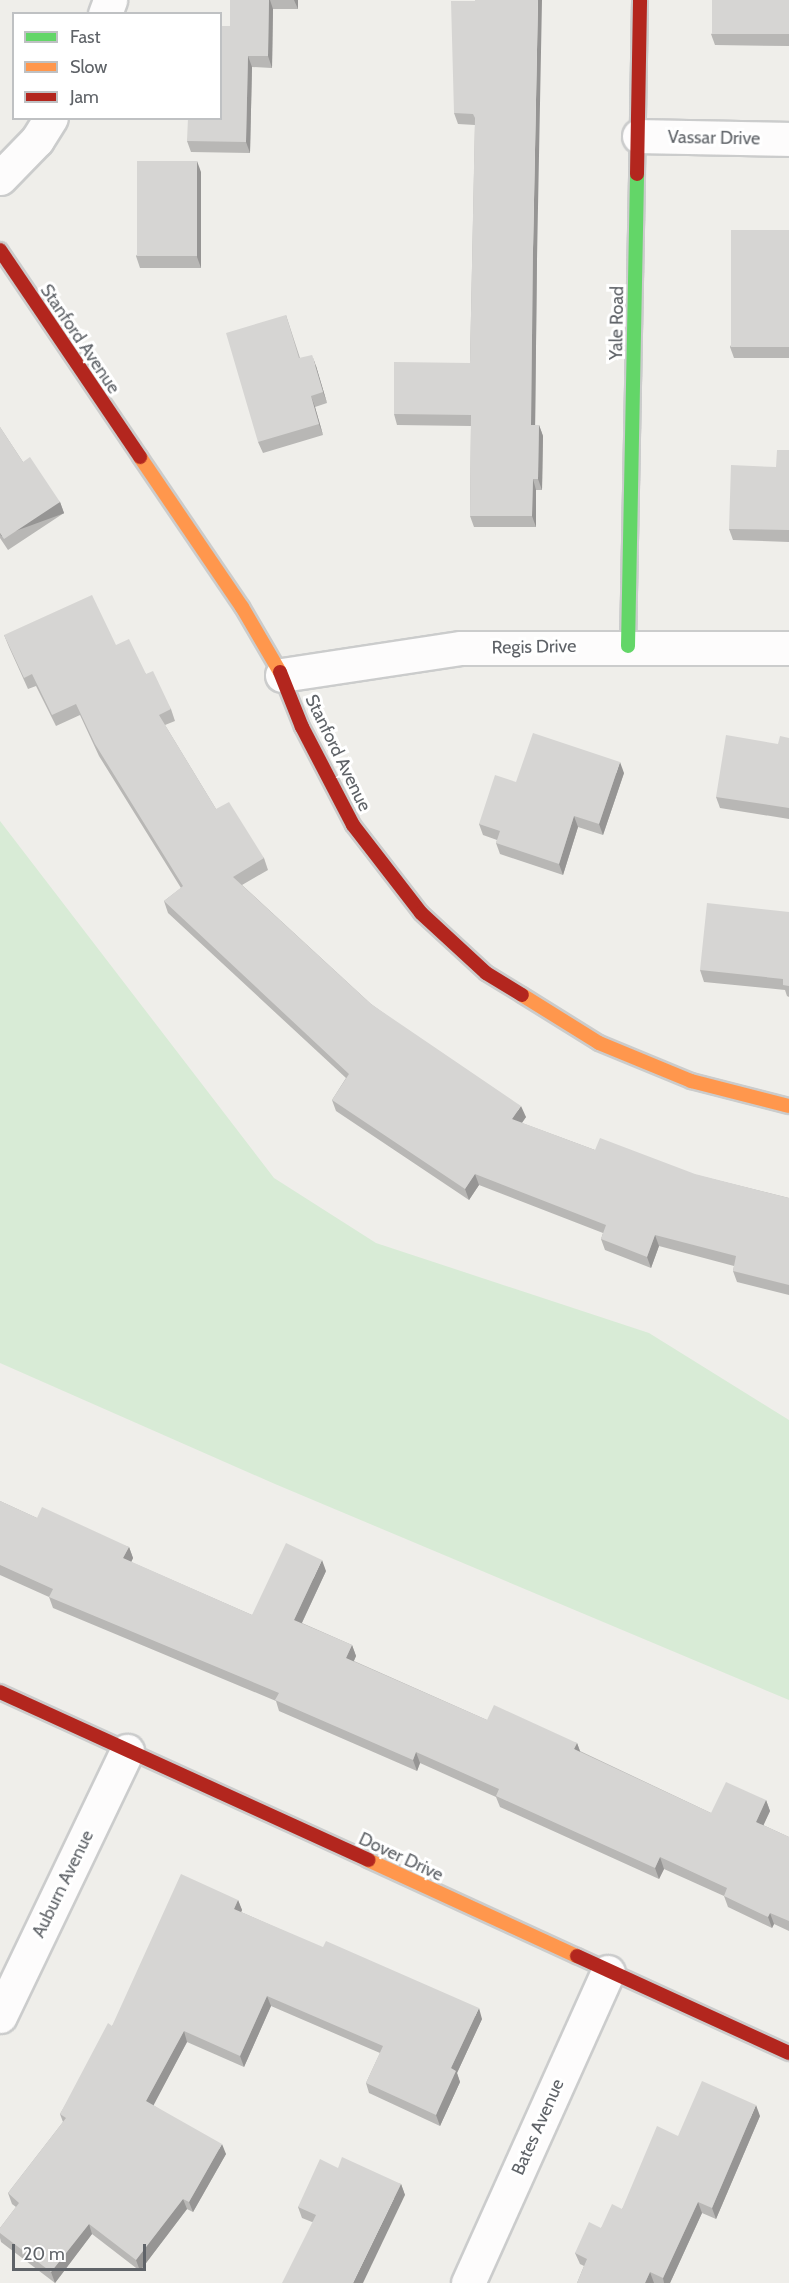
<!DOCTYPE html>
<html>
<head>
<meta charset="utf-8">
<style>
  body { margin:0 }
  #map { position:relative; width:789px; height:2283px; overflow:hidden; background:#efeeea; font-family:Cabin,sans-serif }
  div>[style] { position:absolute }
  .green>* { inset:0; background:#d8ebd6 }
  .roads { filter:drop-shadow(2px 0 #cbcccc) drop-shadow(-2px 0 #cbcccc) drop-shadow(0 2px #cbcccc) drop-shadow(0 -2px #cbcccc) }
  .street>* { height:33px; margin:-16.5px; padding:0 16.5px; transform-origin:16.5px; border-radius:16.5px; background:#fdfcfc }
  .fast>* { height:14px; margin:-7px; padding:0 7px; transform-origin:7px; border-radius:7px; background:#63d668 }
  .slow>* { height:14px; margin:-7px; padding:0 7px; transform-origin:7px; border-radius:7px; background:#ff974d }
  .jam>* { height:14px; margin:-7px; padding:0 7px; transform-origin:7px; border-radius:7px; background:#b3261e }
  .wall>* { inset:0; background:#b8b7b5 }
  .shaded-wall>* { inset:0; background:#969594; transform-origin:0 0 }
  .building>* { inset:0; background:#d6d5d3; transform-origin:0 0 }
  span { translate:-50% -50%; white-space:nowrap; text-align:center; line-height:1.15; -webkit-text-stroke:6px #fff; paint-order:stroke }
  .street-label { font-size:18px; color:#5f6368 }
  .legend { position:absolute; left:12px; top:12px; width:210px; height:108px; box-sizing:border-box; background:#fff; border:2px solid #bfc1c3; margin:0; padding:8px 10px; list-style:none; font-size:18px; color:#5f6368 }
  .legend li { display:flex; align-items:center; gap:12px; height:30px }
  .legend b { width:30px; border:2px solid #bfc1c3 }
  .scale { position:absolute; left:12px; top:2244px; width:134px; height:27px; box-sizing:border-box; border:3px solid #5f6368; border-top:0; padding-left:8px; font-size:18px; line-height:21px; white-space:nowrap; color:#5f6368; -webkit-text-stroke:4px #fff; paint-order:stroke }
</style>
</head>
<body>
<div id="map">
  <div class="green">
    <div style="clip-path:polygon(0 821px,274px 1178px,376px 1243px,649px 1333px,789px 1420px,789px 1700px,275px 1484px,0 1363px)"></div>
  </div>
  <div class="roads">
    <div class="street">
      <div style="left:105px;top:14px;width:15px;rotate:-70deg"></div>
      <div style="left:639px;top:136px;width:150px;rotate:1.1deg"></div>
      <div style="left:0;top:178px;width:53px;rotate:-45.8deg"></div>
      <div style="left:37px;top:140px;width:26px;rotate:-58deg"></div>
      <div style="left:282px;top:675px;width:181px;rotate:-8.6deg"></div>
      <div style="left:461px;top:648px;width:328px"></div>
      <div style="left:0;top:2016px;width:294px;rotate:-64.4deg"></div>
      <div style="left:468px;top:2283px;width:341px;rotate:-65.8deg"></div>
    </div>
    <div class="fast">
      <div style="left:628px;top:646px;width:472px;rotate:-88.9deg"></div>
    </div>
    <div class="slow">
      <div style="left:140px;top:457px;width:181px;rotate:55.8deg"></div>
      <div style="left:242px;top:607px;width:75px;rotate:59.7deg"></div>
      <div style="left:522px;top:995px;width:91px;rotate:31.9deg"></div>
      <div style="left:599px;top:1043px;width:100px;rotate:22.4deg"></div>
      <div style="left:691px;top:1081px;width:101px;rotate:14.3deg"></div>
      <div style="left:368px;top:1860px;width:230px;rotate:24.7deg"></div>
    </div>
    <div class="jam">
      <div style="left:637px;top:174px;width:174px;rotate:-89deg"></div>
      <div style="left:0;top:250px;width:250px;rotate:55.9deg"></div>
      <div style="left:280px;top:672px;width:59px;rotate:68.2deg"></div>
      <div style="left:302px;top:727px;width:110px;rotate:62.5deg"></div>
      <div style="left:353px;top:825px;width:111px;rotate:52.3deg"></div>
      <div style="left:421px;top:913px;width:88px;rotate:42.7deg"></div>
      <div style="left:486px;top:973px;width:42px;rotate:31.4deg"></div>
      <div style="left:0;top:1692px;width:405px;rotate:24.5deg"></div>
      <div style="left:577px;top:1956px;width:233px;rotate:24.6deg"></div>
    </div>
  </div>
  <div class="wall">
    <div style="clip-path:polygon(230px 0,298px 0,298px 9px,273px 9px,272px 68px,252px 67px,250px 153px,191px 152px,187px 141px,230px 26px)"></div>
    <div style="clip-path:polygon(789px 0,789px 46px,715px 45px,711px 34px)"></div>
    <div style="clip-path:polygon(475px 1px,537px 260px,535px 425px,539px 425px,543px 436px,542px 490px,536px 490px,536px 527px,474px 527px,470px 516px,471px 426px,397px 425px,394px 414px,470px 363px,475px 125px,458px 124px,454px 113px)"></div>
    <div style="clip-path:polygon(201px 172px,201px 268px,140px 268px,136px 256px)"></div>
    <div style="clip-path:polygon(789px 230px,789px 358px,734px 358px,730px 347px)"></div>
    <div style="clip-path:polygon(286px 315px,300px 358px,316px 366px,327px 403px,315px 407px,323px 435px,263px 453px,258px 442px)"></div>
    <div style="clip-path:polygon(0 427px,23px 462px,60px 502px,64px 513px,8px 550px,0 538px)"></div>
    <div style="clip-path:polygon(789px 450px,789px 542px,733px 540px,729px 529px)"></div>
    <div style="clip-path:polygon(4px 635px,116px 645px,146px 674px,171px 709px,175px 721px,165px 725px,216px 809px,264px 858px,268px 870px,242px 885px,371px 1004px,526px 1117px,522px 1123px,595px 1150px,789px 1198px,789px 1295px,737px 1282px,733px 1271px,734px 1266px,659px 1246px,651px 1268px,605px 1250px,601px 1239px,603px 1233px,479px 1185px,469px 1200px,336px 1111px,332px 1100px,346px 1078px,168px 913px,164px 901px,181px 888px,99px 756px,80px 715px,56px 726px,36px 686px,28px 689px,9px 647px)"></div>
    <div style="clip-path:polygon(789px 738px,789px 819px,720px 808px,716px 797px,778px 744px)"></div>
    <div style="clip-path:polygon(624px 773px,603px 835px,578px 827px,563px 875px,500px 854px,496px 843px,497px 840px,483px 835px,479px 824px,516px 782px)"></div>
    <div style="clip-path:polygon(789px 912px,789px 997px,787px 996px,785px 990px,704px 982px,700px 970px)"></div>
    <div style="clip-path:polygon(0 1501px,37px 1518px,129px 1547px,133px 1558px,131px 1562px,252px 1615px,326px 1571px,302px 1623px,352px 1645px,356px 1656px,354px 1661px,487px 1720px,577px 1743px,580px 1751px,711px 1813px,766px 1800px,770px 1811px,763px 1825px,789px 1837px,789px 1931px,774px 1924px,772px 1928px,728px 1907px,724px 1896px,664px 1869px,659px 1879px,500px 1807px,496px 1797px,420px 1763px,417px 1771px,279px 1711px,276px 1701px,53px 1608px,49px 1597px,0 1575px)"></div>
    <div style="clip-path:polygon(238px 1900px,242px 1910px,241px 1912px,482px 2019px,457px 2073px,460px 2082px,440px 2126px,369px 2093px,366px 2083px,380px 2053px,271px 2006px,244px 2067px,187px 2042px,153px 2105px,226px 2154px,193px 2212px,187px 2209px,140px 2271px,92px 2234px,55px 2283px,1px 2242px,0 2238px,0 2228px,16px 2207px,12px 2204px,8px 2193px,63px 2122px,60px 2114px,112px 2026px)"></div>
    <div style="clip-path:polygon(760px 2116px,716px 2219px,702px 2213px,670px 2283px,577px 2283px,584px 2266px,580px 2264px,575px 2253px,601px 2228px,622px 2209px,678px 2136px)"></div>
    <div style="clip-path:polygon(338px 2168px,401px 2184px,405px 2195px,312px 2222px,302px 2218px,298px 2207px)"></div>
  </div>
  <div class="shaded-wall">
    <div style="clip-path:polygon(269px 0,270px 0,273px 9px,272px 68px,268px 56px)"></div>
    <div style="clip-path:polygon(294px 0,298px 0,298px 9px)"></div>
    <div style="clip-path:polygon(538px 0,542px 0,537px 260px,535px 436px,531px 425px,533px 250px)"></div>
    <div style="clip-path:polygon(248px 56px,252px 67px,250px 153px,246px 142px)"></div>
    <div style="clip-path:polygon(197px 161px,201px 172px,201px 268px,197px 257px)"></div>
    <div style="clip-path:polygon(312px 355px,316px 366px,327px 403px,323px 392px)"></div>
    <div style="clip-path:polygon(311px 396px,315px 407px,323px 435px,319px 424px)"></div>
    <div style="clip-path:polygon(539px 425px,543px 436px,542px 490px,538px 479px)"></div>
    <div style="clip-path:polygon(533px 479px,536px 490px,536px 527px,532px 516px)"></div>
    <div style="left:60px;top:502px;width:12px;height:67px;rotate:70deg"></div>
    <div style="clip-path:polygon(620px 762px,624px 773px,603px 835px,599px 824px)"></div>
    <div style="clip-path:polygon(574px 816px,578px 827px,563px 875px,559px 864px)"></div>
    <div style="clip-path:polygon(521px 1106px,526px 1117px,516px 1131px,512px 1119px)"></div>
    <div style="clip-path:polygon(475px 1174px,479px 1185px,469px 1200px,465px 1189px)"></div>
    <div style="clip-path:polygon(655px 1235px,659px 1246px,651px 1268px,647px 1257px)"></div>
    <div style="clip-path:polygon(129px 1547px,133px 1558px,128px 1569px,123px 1558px)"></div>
    <div style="clip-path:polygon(322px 1560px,326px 1571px,298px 1631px,294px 1620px)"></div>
    <div style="clip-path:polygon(352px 1645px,356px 1656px,350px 1669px,346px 1658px)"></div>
    <div style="clip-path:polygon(577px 1743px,581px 1754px,574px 1749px)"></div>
    <div style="clip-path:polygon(416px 1752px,420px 1763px,417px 1771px,413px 1760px)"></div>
    <div style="clip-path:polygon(766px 1800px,770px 1811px,760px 1833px,756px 1822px)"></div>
    <div style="clip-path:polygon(660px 1857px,664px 1869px,659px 1879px,655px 1868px)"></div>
    <div style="clip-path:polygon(238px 1900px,242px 1910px,238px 1919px,234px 1909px)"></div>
    <div style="clip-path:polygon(770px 1913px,774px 1924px,772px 1928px,768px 1917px)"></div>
    <div style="clip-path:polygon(267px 1996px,271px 2006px,244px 2067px,240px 2056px)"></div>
    <div style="clip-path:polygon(479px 2008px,482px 2019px,457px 2073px,460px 2082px,440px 2126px,436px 2115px,451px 2068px)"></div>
    <div style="clip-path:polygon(184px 2031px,187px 2042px,150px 2112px,146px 2101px)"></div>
    <div style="clip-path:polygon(756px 2105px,760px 2116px,716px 2219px,712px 2208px)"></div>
    <div style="clip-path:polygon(222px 2144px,226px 2154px,193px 2212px,189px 2202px)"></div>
    <div style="clip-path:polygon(401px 2184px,405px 2195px,363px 2283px,353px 2283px)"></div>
    <div style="clip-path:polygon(183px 2199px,187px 2209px,140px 2271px,136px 2260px)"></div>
    <div style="clip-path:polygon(698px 2202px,702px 2213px,670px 2283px,664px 2283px,663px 2278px)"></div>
    <div style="clip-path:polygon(89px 2224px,92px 2234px,55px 2283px,51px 2272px)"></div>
    <div style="clip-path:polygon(650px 2272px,654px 2283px,645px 2283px)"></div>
  </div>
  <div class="building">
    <div style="clip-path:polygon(230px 0,269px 0,268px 56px,248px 56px,246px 142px,187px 141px,188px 118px,220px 118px,220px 26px,230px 26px)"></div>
    <div style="clip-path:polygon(475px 0,538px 0,533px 250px,531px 425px,539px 425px,538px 479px,533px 479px,532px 516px,470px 516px,471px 415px,394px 414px,394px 362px,470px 363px,475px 118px,473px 114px,454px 113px,451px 1px,475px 1px)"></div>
    <div style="left:712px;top:0;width:77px;height:34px"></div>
    <div style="left:137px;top:161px;width:60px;height:95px"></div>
    <div style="left:731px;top:230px;width:58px;height:117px"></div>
    <div style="clip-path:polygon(286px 315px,299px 358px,312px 355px,323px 392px,311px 396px,319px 424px,258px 442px,226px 333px)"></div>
    <div style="clip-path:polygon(0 427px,23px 462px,30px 457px,60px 502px,4px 539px,0 533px)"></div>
    <div style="clip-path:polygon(777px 450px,789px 450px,789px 530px,729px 529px,731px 465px,776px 467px)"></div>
    <div style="clip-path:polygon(92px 595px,116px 645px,129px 639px,146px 674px,153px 671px,171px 709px,159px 715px,216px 809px,229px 802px,264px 858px,233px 877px,371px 1004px,521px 1106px,512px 1119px,595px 1150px,600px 1138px,695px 1174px,789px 1198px,789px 1285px,733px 1271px,736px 1256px,655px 1235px,647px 1257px,601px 1239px,606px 1225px,475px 1174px,465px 1189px,332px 1100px,349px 1074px,164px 901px,183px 886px,95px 744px,76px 704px,52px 715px,32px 674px,24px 678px,4px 635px)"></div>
    <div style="clip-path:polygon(533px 733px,620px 762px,599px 824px,574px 816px,559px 864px,496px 843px,500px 831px,479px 824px,495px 775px,516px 782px)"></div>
    <div style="clip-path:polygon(726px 735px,778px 744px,780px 736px,789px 738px,789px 808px,716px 797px)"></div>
    <div style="clip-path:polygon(707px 903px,789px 912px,789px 986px,783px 985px,783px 979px,700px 970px)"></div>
    <div style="clip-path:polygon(0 1501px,37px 1518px,42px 1507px,129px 1547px,123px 1558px,252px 1615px,286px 1543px,322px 1560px,294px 1620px,352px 1645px,346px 1658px,487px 1720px,494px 1705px,577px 1743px,574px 1749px,711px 1813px,726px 1782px,766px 1800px,756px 1822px,789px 1837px,789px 1921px,770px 1913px,768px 1917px,724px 1896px,727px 1888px,660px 1857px,655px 1868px,496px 1796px,499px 1789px,416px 1752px,413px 1760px,275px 1700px,279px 1693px,49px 1597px,53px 1589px,0 1565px)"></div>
    <div style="clip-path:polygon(181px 1874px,238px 1900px,234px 1909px,323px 1947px,326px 1941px,479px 2008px,451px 2068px,456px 2071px,436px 2115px,366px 2083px,383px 2046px,267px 1996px,240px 2056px,184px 2031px,146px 2101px,222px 2144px,189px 2202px,183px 2199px,136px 2260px,89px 2224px,51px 2272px,0 2233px,0 2228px,19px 2203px,8px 2193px,66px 2118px,60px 2114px,108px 2023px,112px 2026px)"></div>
    <div style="clip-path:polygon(702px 2081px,756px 2105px,712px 2208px,698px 2202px,663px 2278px,650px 2272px,645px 2283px,577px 2283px,587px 2259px,575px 2253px,589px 2222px,601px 2228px,612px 2204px,622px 2209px,657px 2126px,678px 2136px)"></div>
    <div style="clip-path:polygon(342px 2157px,401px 2184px,353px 2283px,282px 2283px,316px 2215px,298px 2207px,320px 2159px,338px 2168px)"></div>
  </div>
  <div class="street-label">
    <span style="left:714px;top:138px;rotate:1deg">Vassar Drive</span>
    <span style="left:617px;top:323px;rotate:-89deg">Yale Road</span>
    <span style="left:80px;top:339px;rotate:56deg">Stanford Avenue</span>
    <span style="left:534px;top:647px;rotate:-1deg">Regis Drive</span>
    <span style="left:338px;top:753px;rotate:64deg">Stanford Avenue</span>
    <span style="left:401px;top:1857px;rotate:25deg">Dover Drive</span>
    <span style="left:63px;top:1884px;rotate:-64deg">Auburn Avenue</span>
    <span style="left:538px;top:2127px;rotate:-66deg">Bates Avenue</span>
  </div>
  <ul class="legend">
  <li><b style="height:8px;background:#63d668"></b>Fast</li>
  <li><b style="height:8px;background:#ff974d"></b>Slow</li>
  <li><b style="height:8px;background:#b3261e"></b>Jam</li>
  </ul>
  <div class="scale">20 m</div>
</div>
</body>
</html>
